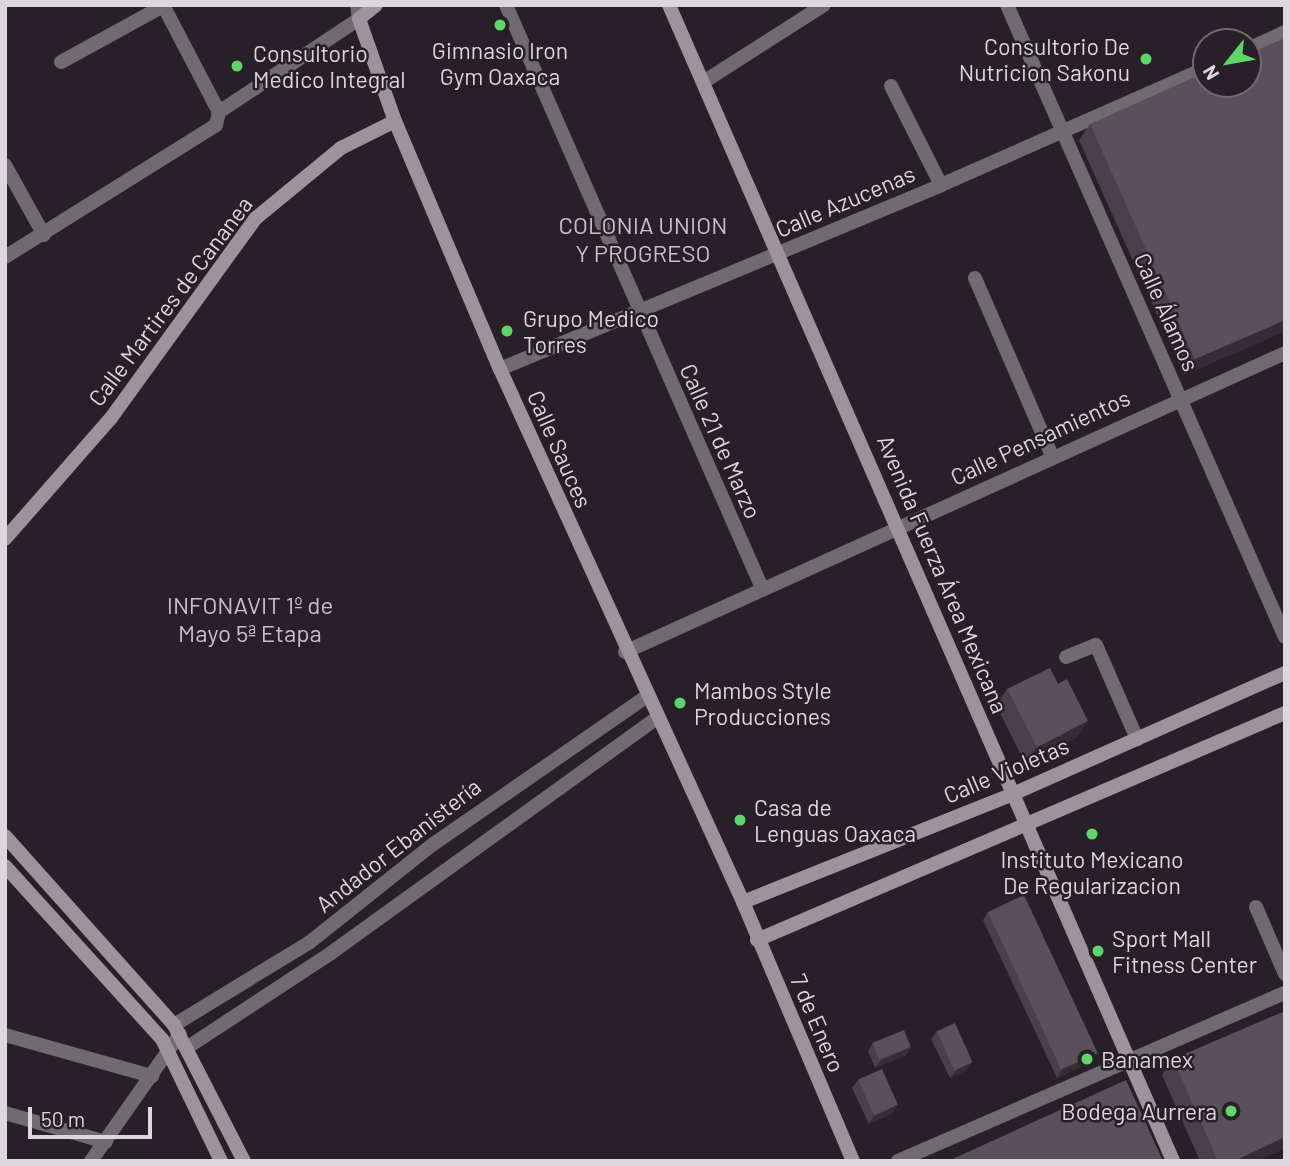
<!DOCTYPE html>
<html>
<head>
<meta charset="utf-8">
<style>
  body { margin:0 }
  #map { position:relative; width:1290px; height:1166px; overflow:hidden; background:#282028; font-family:Barlow,sans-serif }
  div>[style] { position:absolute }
  .street>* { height:14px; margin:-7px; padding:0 7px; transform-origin:7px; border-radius:7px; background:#6f6b6f }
  .secondary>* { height:14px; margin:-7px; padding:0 7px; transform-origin:7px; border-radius:7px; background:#9b949b }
  .wall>* { inset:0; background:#494149 }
  .shaded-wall>* { inset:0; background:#352d35 }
  .building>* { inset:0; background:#595159; transform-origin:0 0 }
  .dots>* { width:19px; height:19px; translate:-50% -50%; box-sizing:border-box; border:4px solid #282028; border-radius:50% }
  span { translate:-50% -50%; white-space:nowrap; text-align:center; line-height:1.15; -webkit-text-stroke:5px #282028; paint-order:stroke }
  .poi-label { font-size:23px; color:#dcd7dc }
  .right { translate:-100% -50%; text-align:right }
  .left { translate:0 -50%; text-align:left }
  .street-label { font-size:23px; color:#dcd7dc }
  .neighbourhood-label { font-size:24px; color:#c9bfc9 }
  .frame { position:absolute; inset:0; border:7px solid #dcd7dc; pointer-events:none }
  .north { position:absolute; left:1192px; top:28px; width:70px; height:70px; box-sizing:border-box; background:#282028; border:2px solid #706970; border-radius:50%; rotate:239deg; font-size:19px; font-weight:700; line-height:28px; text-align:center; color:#dcd7dc }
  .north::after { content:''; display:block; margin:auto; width:24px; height:32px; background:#60d56a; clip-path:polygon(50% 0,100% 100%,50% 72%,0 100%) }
  .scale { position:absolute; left:28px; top:1107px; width:124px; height:32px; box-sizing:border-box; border:4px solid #dcd7dc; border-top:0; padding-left:9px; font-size:21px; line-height:24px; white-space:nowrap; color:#dcd7dc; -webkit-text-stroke:5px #282028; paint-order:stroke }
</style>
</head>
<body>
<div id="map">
  <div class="street">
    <div style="left:163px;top:5px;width:121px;rotate:62.4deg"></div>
    <div style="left:506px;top:5px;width:637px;rotate:66.29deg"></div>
    <div style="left:1007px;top:5px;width:690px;rotate:66.26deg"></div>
    <div style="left:1248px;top:49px;width:41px;rotate:-24.7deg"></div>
    <div style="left:61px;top:62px;width:119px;rotate:-28.7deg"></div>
    <div style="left:705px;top:81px;width:141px;rotate:-32.6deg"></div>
    <div style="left:891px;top:86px;width:111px;rotate:63.2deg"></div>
    <div style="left:219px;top:112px;width:168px;rotate:-33.6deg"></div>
    <div style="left:359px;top:19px;width:14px;rotate:-98deg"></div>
    <div style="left:5px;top:165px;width:80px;rotate:60.9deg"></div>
    <div style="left:5px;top:257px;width:249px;rotate:-32deg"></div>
    <div style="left:216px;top:125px;width:13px;rotate:-77deg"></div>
    <div style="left:975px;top:278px;width:194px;rotate:66.6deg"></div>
    <div style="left:500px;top:369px;width:478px;rotate:-22.6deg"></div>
    <div style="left:941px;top:185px;width:290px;rotate:-23.8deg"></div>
    <div style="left:625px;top:652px;width:725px;rotate:-24.37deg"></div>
    <div style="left:1066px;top:657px;width:32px;rotate:-22deg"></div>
    <div style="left:1096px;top:645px;width:103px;rotate:66.4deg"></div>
    <div style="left:1256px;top:907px;width:73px;rotate:66.6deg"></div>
    <div style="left:174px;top:1025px;width:159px;rotate:-31.4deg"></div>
    <div style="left:310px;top:942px;width:156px;rotate:-38.5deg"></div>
    <div style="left:432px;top:845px;width:260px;rotate:-34.7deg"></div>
    <div style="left:5px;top:1035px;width:153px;rotate:15.6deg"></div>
    <div style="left:188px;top:1047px;width:171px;rotate:-33.3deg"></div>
    <div style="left:331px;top:953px;width:400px;rotate:-35.8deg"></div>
    <div style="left:5px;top:1113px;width:105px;rotate:16deg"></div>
    <div style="left:91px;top:1161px;width:155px;rotate:-55deg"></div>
    <div style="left:898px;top:1161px;width:422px;rotate:-23.5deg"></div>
  </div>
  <div class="secondary">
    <div style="left:376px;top:5px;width:22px;rotate:141deg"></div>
    <div style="left:359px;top:19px;width:108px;rotate:70.6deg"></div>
    <div style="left:395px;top:121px;width:269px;rotate:67.1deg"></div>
    <div style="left:500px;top:369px;width:586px;rotate:65.49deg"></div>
    <div style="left:743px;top:902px;width:281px;rotate:67deg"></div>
    <div style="left:669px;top:5px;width:1261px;rotate:66.44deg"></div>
    <div style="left:5px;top:539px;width:161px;rotate:-48.8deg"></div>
    <div style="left:111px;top:418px;width:247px;rotate:-54.1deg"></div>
    <div style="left:256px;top:218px;width:110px;rotate:-39.5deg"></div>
    <div style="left:341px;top:148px;width:60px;rotate:-26.6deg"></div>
    <div style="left:5px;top:836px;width:254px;rotate:48.2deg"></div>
    <div style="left:174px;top:1025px;width:153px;rotate:62.8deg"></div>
    <div style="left:5px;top:866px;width:234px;rotate:47.8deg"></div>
    <div style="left:162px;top:1039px;width:136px;rotate:64.2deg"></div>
    <div style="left:743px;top:902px;width:291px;rotate:-21.8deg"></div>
    <div style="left:1013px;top:794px;width:298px;rotate:-24deg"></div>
    <div style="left:757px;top:940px;width:575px;rotate:-23.26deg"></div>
  </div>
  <div class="wall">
    <div style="clip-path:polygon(1090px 124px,1285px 331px,1184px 375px,1079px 140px)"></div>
    <div style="clip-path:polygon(1007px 689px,1077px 737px,1025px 763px,996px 705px)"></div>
    <div style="clip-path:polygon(988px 912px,1098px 1053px,1092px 1061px,1057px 1078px,983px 920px)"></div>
    <div style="clip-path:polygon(937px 1031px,967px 1070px,950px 1078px,931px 1039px)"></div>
    <div style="clip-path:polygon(873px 1043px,911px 1047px,906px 1055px,875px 1068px,868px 1051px)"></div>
    <div style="clip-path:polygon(1173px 1059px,1285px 1148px,1257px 1161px,1200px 1161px,1162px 1075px)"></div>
    <div style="clip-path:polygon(858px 1080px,893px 1113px,869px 1124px,852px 1088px)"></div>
  </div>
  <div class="shaded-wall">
    <div style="clip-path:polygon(1285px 320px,1285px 331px,1184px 375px,1195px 359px)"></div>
    <div style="clip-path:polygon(1088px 721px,1077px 737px,1025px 763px,1037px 747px)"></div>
    <div style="clip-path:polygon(911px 1047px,906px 1055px,875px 1068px,881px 1060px)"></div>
    <div style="clip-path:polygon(1098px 1053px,1092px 1061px,1057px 1078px,1062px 1069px)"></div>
    <div style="clip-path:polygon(972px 1062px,967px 1070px,950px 1078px,956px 1070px)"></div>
    <div style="clip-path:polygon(898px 1105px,893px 1113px,869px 1124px,874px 1116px)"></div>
    <div style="clip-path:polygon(1285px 1137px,1285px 1148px,1257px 1161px,1234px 1161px)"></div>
  </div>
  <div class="building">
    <div style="clip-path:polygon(1285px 38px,1285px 320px,1195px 359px,1090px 124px,1206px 72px,1206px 84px,1248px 84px,1248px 54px)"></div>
    <div style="clip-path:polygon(1050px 668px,1058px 684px,1067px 679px,1088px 721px,1037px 747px,1007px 689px)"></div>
    <div style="left:1024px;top:895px;width:174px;height:40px;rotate:65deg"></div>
    <div style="clip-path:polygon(1285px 1011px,1285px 1137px,1234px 1161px,1218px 1161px,1173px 1059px)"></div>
    <div style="left:955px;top:1023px;width:43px;height:20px;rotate:66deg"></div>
    <div style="left:904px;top:1030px;width:18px;height:34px;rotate:68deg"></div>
    <div style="left:882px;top:1069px;width:39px;height:26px;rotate:66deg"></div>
    <div style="clip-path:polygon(1126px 1080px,1163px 1161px,948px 1161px)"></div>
  </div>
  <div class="dots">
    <div style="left:500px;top:25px;background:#60d56a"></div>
    <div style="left:1146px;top:59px;background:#60d56a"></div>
    <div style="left:237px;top:66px;background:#60d56a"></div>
    <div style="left:507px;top:331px;background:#60d56a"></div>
    <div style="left:680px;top:703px;background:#60d56a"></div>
    <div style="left:740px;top:820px;background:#60d56a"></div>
    <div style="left:1092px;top:834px;background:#60d56a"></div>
    <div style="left:1098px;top:951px;background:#60d56a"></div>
    <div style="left:1087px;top:1059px;background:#60d56a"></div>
    <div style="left:1231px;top:1111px;background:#60d56a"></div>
  </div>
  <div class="poi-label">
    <span class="right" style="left:1130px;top:59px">Consultorio De<br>Nutricion Sakonu</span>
    <span style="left:500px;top:63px">Gimnasio Iron<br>Gym Oaxaca</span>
    <span class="left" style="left:253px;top:66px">Consultorio<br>Medico Integral</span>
    <span class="left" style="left:523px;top:331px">Grupo Medico<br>Torres</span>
    <span class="left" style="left:694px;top:703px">Mambos Style<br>Producciones</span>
    <span class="left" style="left:754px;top:820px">Casa de<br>Lenguas Oaxaca</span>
    <span style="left:1092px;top:872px">Instituto Mexicano<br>De Regularizacion</span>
    <span class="left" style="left:1112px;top:951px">Sport Mall<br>Fitness Center</span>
    <span class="left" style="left:1101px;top:1059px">Banamex</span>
    <span class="right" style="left:1217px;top:1111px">Bodega Aurrera</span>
  </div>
  <div class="street-label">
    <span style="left:845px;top:201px;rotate:-23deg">Calle Azucenas</span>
    <span style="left:170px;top:301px;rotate:-53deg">Calle Martires de Cananea</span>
    <span style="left:1167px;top:312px;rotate:66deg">Calle Álamos</span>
    <span style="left:1040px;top:437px;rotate:-25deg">Calle Pensamientos</span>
    <span style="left:721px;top:441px;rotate:66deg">Calle 21 de Marzo</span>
    <span style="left:560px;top:449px;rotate:66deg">Calle Sauces</span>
    <span style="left:943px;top:574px;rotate:67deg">Avenida Fuerza Área Mexicana</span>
    <span style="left:1006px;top:770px;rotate:-23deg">Calle Violetas</span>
    <span style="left:398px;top:845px;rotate:-38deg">Andador Ebanistería</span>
    <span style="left:818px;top:1023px;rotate:67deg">7 de Enero</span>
  </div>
  <div class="neighbourhood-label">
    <span style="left:643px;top:239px">COLONIA UNION<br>Y PROGRESO</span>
    <span style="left:250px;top:619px">INFONAVIT 1º de<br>Mayo 5ª Etapa</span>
  </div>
  <div class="frame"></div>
  <div class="north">N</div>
  <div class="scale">50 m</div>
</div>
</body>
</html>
